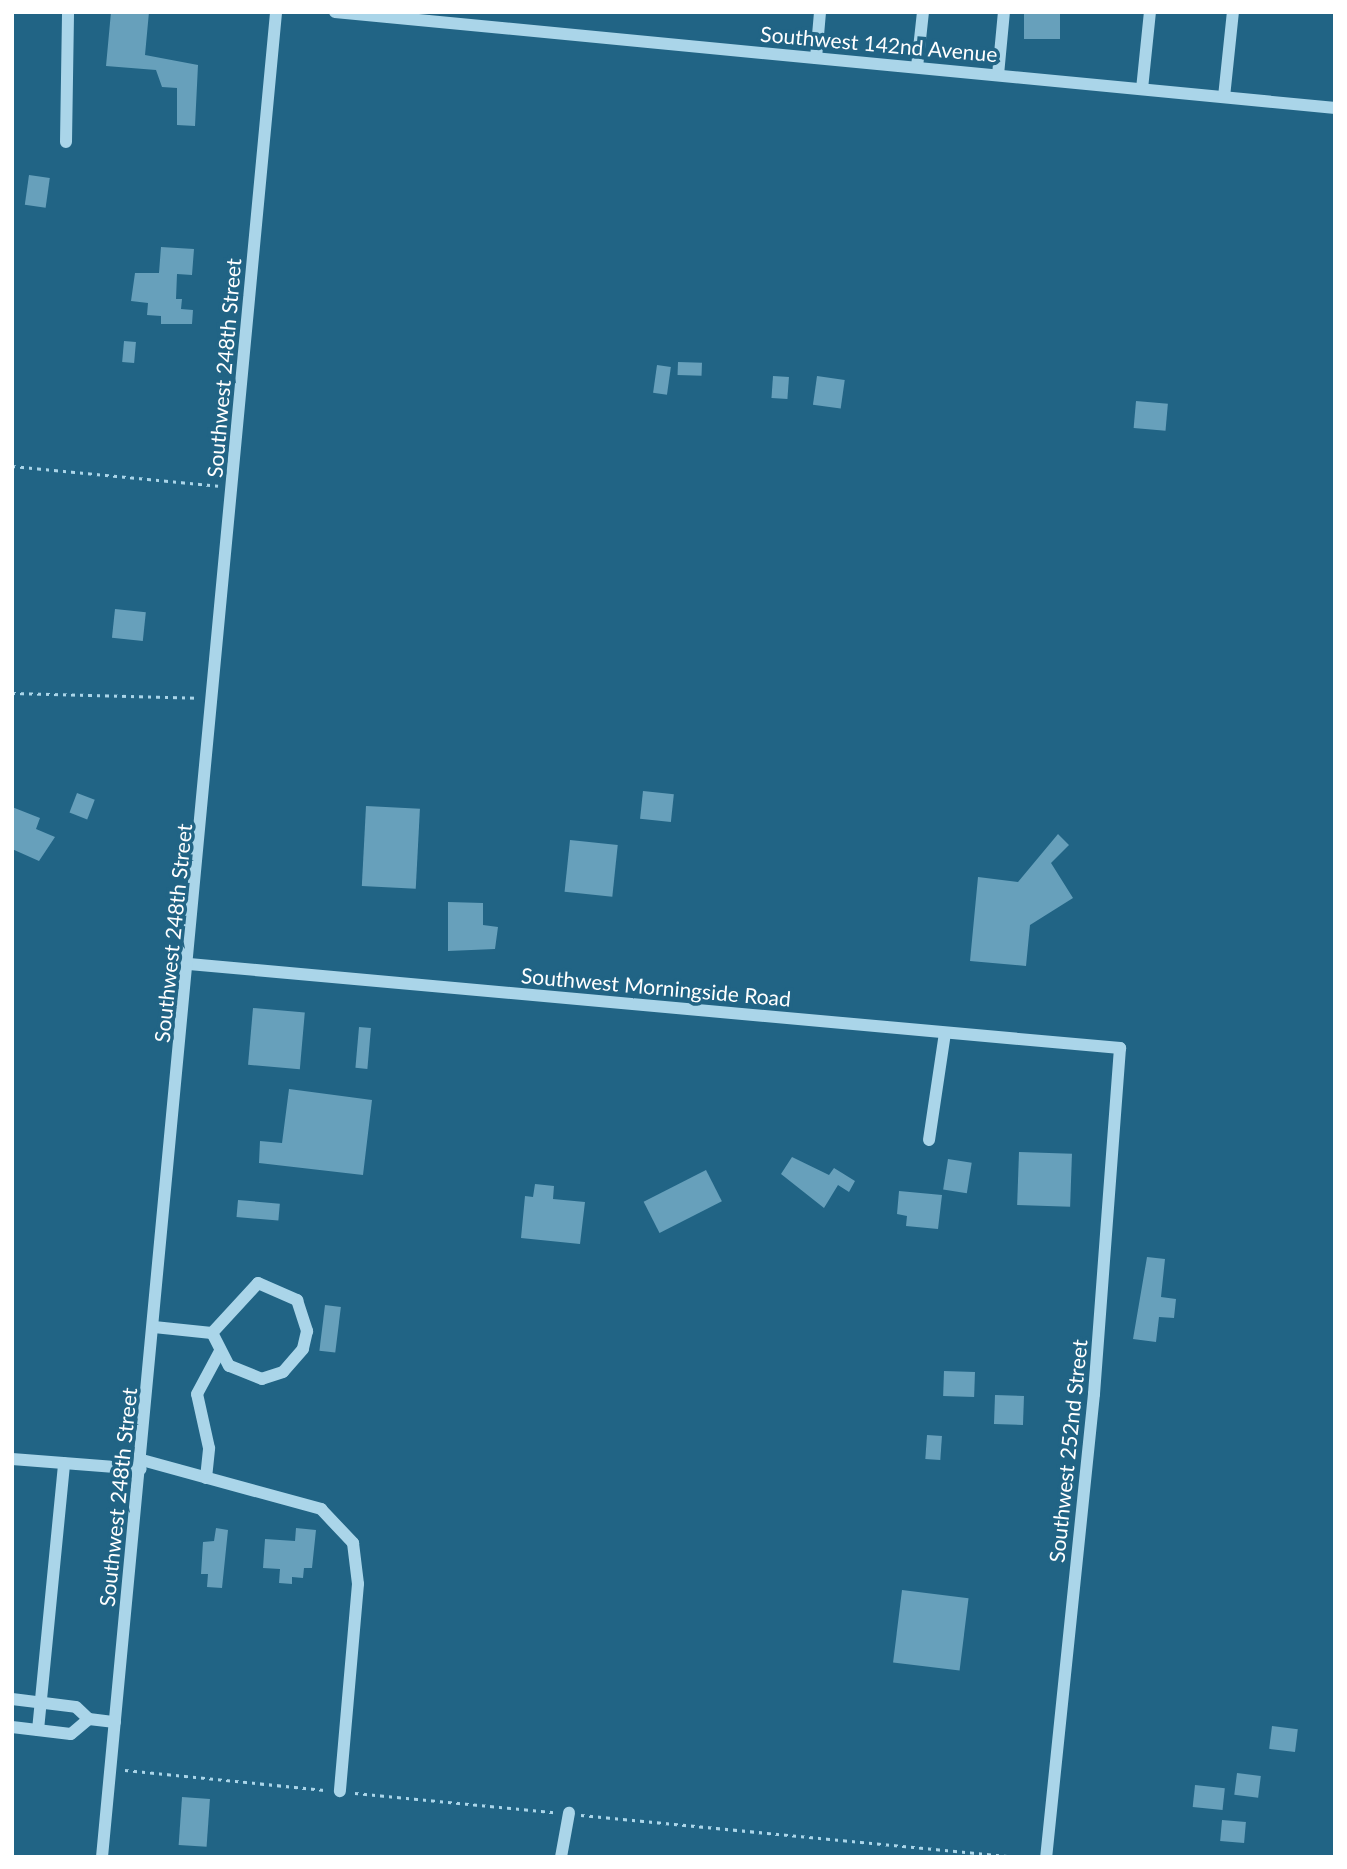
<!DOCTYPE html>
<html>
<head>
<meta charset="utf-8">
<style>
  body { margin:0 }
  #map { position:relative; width:1347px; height:1869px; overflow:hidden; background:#216485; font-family:Lato,sans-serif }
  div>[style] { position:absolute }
  .building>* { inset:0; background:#67a0bb; transform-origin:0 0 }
  .path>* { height:2.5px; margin-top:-1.25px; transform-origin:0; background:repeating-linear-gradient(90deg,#aad5e9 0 3.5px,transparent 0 8.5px) }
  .minor>* { height:12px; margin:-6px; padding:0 6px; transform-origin:6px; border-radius:6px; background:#aad5e9 }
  span { translate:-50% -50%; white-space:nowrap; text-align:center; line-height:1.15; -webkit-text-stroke:7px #216485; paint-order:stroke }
  .street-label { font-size:21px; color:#fff }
  .frame { position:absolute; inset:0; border:14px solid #fff; pointer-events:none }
</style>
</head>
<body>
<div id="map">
  <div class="building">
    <div style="clip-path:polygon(111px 12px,149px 12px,145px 55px,198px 65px,195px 126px,177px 125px,177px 88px,162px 87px,156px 70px,106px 66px)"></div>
    <div style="left:1024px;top:12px;width:36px;height:27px"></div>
    <div style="left:29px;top:175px;width:21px;height:30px;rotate:8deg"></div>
    <div style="clip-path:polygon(161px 247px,194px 249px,192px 275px,177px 274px,176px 299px,182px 299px,181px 309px,193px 310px,192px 324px,161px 324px,161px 316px,147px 315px,148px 303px,131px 301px,135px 273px,159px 273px)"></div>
    <div style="left:124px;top:341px;width:12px;height:21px;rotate:5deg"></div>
    <div style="left:678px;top:362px;width:24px;height:13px;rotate:2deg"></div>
    <div style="left:657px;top:365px;width:14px;height:28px;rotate:8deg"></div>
    <div style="left:773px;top:376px;width:16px;height:22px;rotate:4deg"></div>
    <div style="left:817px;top:376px;width:28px;height:29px;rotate:8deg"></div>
    <div style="left:1136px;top:401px;width:32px;height:27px;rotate:5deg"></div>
    <div style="left:115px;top:609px;width:31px;height:29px;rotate:6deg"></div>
    <div style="left:643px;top:791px;width:31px;height:28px;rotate:6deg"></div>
    <div style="left:77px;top:793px;width:19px;height:21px;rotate:21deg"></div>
    <div style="left:366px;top:806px;width:54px;height:80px;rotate:3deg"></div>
    <div style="clip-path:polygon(12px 807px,40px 818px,36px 829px,55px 837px,39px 861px,12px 849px)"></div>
    <div style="clip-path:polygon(1058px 834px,1069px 845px,1051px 863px,1073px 898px,1030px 925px,1026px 966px,970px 961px,978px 877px,1018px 882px)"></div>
    <div style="left:570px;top:840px;width:48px;height:52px;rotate:6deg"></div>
    <div style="clip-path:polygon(448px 902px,483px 903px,483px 925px,498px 927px,495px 949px,448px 951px)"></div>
    <div style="left:253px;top:1008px;width:52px;height:57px;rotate:5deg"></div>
    <div style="left:359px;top:1027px;width:12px;height:41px;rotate:5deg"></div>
    <div style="clip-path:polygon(289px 1089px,372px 1100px,363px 1175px,259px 1163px,260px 1141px,282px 1143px)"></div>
    <div style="left:1019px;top:1152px;width:53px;height:53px;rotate:2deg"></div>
    <div style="clip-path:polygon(792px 1157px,829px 1175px,834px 1168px,855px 1181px,849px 1192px,838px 1185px,824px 1208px,781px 1174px)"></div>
    <div style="left:948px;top:1159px;width:24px;height:31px;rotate:9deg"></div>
    <div style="left:706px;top:1170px;width:35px;height:70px;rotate:63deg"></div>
    <div style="clip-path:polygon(535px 1184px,554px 1186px,553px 1199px,585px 1202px,580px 1244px,521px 1238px,525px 1196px,533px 1197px)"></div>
    <div style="clip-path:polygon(899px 1191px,942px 1195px,938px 1229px,906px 1226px,907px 1216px,897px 1214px)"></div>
    <div style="left:238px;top:1200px;width:42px;height:17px;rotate:5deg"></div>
    <div style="clip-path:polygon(1147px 1257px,1165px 1259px,1161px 1297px,1176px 1299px,1174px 1318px,1159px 1317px,1156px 1342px,1133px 1339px)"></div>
    <div style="left:325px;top:1305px;width:16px;height:46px;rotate:7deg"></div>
    <div style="left:944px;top:1371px;width:31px;height:25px;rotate:2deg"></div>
    <div style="left:995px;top:1395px;width:29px;height:29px;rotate:2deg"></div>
    <div style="left:927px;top:1435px;width:15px;height:24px;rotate:4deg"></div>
    <div style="clip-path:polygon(216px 1528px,228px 1530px,222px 1588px,207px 1587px,208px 1574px,201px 1574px,203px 1542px,214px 1541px)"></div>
    <div style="clip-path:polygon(296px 1528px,316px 1530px,312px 1568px,304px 1568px,303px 1578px,292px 1577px,292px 1584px,279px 1583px,280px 1569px,263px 1568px,265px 1539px,295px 1541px)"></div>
    <div style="left:902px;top:1590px;width:67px;height:73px;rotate:7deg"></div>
    <div style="left:1272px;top:1726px;width:26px;height:23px;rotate:7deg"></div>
    <div style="left:1237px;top:1773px;width:24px;height:22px;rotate:7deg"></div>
    <div style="left:1195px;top:1785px;width:30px;height:22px;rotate:6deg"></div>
    <div style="left:182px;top:1797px;width:28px;height:48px;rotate:4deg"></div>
    <div style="left:1222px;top:1820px;width:24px;height:21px;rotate:5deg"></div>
  </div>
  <div class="path">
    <div style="left:12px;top:466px;width:207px;rotate:5.5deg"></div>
    <div style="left:12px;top:693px;width:185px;rotate:1.5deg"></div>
    <div style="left:125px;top:1770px;width:203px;rotate:5.7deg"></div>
    <div style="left:355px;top:1793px;width:200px;rotate:5.5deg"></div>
    <div style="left:581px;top:1815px;width:436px;rotate:5.5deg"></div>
  </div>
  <div class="minor">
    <div style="left:335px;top:12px;width:1005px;rotate:5.48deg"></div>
    <div style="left:816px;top:58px;width:46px;rotate:-85deg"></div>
    <div style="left:917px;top:67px;width:55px;rotate:-83.8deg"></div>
    <div style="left:998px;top:75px;width:63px;rotate:-84.6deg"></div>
    <div style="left:1142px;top:89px;width:77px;rotate:-84.1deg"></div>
    <div style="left:1224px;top:97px;width:85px;rotate:-84deg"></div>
    <div style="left:66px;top:142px;width:130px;rotate:-89.1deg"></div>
    <div style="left:189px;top:964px;width:935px;rotate:5.16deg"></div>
    <div style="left:1120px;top:1048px;width:347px;rotate:94.3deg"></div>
    <div style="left:1094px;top:1394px;width:465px;rotate:95.9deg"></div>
    <div style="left:929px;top:1140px;width:108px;rotate:-81.5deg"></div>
    <div style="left:154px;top:1327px;width:58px;rotate:5.9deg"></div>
    <div style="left:212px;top:1333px;width:68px;rotate:-47.4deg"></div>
    <div style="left:258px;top:1283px;width:43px;rotate:23.6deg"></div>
    <div style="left:297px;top:1300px;width:33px;rotate:72deg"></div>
    <div style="left:307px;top:1331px;width:18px;rotate:103deg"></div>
    <div style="left:303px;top:1349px;width:30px;rotate:131deg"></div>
    <div style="left:283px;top:1372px;width:22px;rotate:162deg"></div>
    <div style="left:262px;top:1379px;width:35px;rotate:-158deg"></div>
    <div style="left:229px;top:1366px;width:37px;rotate:-117deg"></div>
    <div style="left:12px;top:1459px;width:129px;rotate:4.4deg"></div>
    <div style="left:142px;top:1460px;width:186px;rotate:15.3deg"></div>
    <div style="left:321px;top:1509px;width:47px;rotate:46.7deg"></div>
    <div style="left:353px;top:1543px;width:41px;rotate:83deg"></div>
    <div style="left:358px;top:1584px;width:208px;rotate:95deg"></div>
    <div style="left:206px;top:1478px;width:30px;rotate:-84deg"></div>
    <div style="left:209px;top:1448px;width:55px;rotate:-102.5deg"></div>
    <div style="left:197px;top:1394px;width:47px;rotate:-61.8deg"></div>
    <div style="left:12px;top:1699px;width:64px;rotate:7.1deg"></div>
    <div style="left:76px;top:1707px;width:18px;rotate:43deg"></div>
    <div style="left:89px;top:1719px;width:26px;rotate:7deg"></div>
    <div style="left:12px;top:1727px;width:59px;rotate:6.8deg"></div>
    <div style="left:71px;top:1734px;width:23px;rotate:-40deg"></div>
    <div style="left:38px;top:1730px;width:268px;rotate:-84.4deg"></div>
    <div style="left:102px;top:1857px;width:1853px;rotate:-84.61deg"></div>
    <div style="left:561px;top:1857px;width:45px;rotate:-79.7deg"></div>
  </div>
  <div class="street-label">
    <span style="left:879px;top:44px;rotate:5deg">Southwest 142nd Avenue</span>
    <span style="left:224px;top:368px;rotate:-85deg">Southwest 248th Street</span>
    <span style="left:173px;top:933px;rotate:-84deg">Southwest 248th Street</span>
    <span style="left:656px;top:987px;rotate:5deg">Southwest Morningside Road</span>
    <span style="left:1068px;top:1451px;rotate:-84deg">Southwest 252nd Street</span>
    <span style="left:118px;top:1497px;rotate:-84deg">Southwest 248th Street</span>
  </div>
  <div class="frame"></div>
</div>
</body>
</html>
